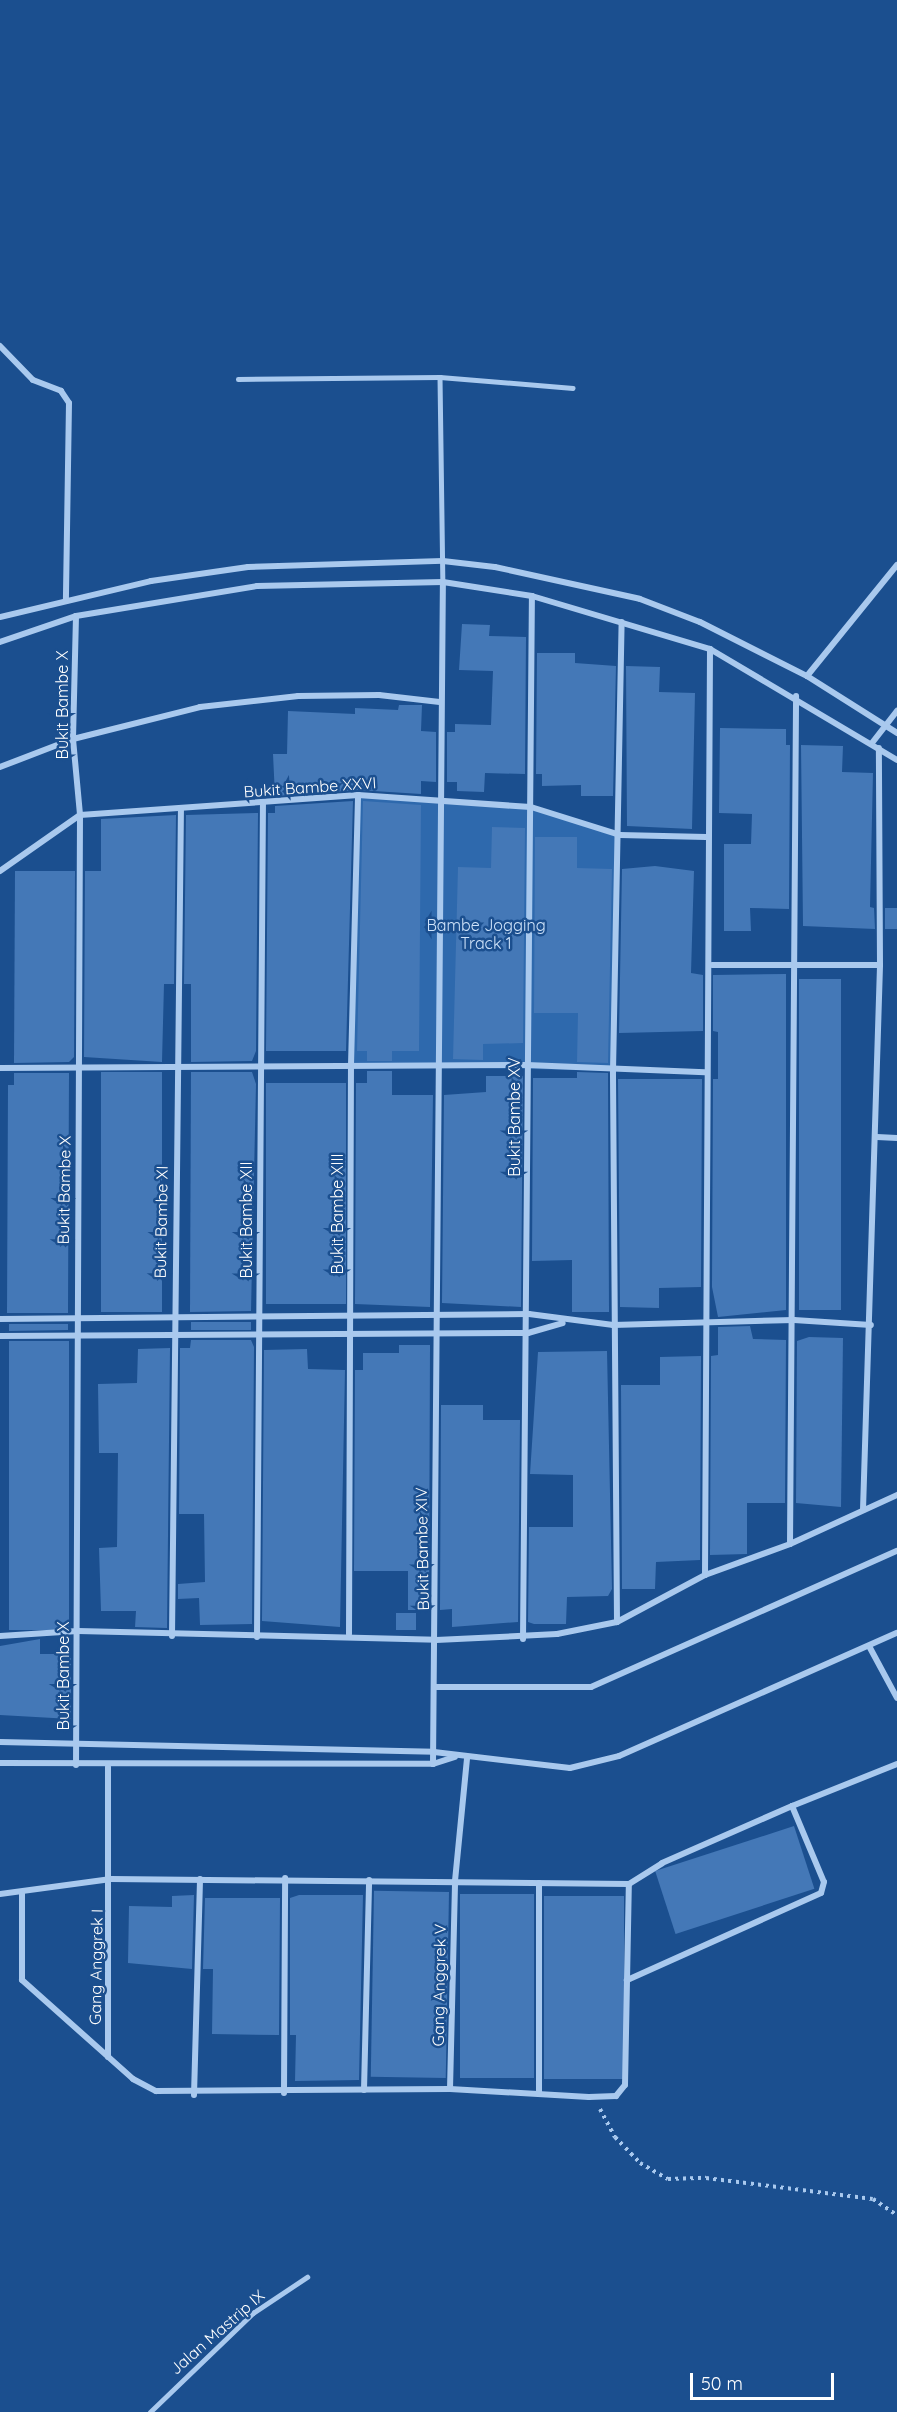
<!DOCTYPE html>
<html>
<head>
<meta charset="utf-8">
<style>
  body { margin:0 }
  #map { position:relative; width:897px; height:2412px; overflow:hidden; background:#1b4f8f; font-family:Quicksand,sans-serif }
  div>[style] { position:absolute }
  .green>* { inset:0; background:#2e69ad }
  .building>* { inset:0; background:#4478b7; transform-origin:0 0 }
  .path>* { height:4px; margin-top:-2px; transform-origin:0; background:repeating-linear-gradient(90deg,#a9c9ee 0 3px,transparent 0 7.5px) }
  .lane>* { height:4.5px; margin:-2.25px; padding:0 2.25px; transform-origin:2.25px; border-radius:2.25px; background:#a9c9ee }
  .street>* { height:6px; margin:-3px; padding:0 3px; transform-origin:3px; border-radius:3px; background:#a9c9ee }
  span { translate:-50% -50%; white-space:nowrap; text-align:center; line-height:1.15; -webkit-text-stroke:5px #1b4f8f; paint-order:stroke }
  .street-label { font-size:16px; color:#fff }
  .park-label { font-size:16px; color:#cfe3fa }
  .scale { position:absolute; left:690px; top:2373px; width:144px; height:27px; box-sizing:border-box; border:3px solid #fff; border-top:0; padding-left:8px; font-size:18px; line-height:21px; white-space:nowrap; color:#fff; -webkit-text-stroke:4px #1b4f8f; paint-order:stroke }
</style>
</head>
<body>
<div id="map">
  <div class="green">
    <div style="clip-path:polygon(358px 795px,531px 807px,620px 835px,613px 1071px,351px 1065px)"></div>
  </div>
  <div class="building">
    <div style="clip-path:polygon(462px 624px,490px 625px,489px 636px,526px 637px,525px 774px,485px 773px,484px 792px,457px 791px,457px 782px,447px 782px,447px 732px,455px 732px,455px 724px,491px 725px,493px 671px,459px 670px)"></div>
    <div style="clip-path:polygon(537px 653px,575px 653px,575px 663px,616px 666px,613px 796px,581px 796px,581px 785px,542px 786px,542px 774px,536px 774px)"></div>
    <div style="clip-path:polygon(626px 666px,660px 667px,659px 692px,695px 693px,692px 829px,627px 826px)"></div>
    <div style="clip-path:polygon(399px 705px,422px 705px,421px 731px,436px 732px,436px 782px,421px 781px,421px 794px,358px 790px,275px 796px,273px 754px,287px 754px,288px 711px,355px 714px,355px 708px,398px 710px)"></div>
    <div style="clip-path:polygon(720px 728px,786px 729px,786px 745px,790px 745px,789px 909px,750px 908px,751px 931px,724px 931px,724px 844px,751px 844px,752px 814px,719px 813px)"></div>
    <div style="clip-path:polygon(801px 745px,843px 746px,842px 772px,873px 773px,870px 907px,874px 908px,875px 929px,803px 926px)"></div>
    <div style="clip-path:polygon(353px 801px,346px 1051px,266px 1051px,268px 813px,275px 813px,275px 806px)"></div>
    <div style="clip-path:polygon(363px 801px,421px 805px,419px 1051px,392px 1051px,392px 1061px,367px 1061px,367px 1051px,357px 1051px)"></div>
    <div style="clip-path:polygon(258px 813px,256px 1051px,252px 1061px,191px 1062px,191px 984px,184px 984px,186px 815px)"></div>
    <div style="clip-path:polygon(176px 815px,174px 984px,164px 984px,162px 1062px,84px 1057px,85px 871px,101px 871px,101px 819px)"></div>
    <div style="clip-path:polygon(492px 827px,525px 828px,523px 1043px,483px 1044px,483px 1060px,453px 1059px,458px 867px,491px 868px)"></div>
    <div style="clip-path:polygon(535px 837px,577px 837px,577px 868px,612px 869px,608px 1063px,577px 1062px,578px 1013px,534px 1013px)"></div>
    <div style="clip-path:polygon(655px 866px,694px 871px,691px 973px,703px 975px,703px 1031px,619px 1033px,622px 869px)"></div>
    <div style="clip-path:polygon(15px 871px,75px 871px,74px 1057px,69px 1062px,14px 1063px)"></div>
    <div style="left:885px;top:908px;width:12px;height:21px"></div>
    <div style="clip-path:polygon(786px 974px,786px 1310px,718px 1317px,712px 1287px,713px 1079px,718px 1079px,718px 1032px,713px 1031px,713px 975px)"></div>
    <div style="left:799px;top:979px;width:42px;height:331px"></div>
    <div style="clip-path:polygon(367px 1071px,392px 1071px,392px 1095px,433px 1095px,430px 1307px,355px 1304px,356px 1083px,367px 1083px)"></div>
    <div style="left:162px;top:1072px;width:240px;height:61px;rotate:90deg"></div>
    <div style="clip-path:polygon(191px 1072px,252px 1072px,256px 1084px,251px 1311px,190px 1312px)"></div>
    <div style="clip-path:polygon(577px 1072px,608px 1073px,609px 1312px,572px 1312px,572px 1260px,532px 1261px,533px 1078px,577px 1078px)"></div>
    <div style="clip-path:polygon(14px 1073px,69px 1073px,68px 1313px,7px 1313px,8px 1085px,14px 1085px)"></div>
    <div style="clip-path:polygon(486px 1076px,523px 1076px,521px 1307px,442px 1303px,444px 1095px,486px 1092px)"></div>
    <div style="clip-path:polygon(618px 1079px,702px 1079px,701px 1287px,659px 1288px,659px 1308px,620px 1307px)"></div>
    <div style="left:346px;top:1083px;width:221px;height:80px;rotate:90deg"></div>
    <div style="left:191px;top:1322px;width:60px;height:8px"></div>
    <div style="clip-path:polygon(9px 1324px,68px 1324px,68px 1330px,9px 1331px)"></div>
    <div style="clip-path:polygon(750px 1326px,753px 1339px,786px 1340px,785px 1503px,747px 1503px,747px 1554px,710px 1555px,711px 1356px,718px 1355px,718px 1327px)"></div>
    <div style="clip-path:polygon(809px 1337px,843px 1338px,841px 1507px,796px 1503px,797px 1341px)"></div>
    <div style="clip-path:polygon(191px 1340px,251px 1340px,254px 1347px,252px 1624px,200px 1625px,199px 1598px,178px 1599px,178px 1584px,205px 1582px,204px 1514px,179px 1514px,180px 1348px,190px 1348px)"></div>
    <div style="left:9px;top:1341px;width:60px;height:289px"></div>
    <div style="clip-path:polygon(399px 1345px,430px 1345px,429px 1610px,408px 1610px,408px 1571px,354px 1571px,355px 1370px,363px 1370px,363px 1353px,399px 1353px)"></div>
    <div style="clip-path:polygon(170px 1348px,167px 1628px,135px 1627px,136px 1611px,101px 1611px,99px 1548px,117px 1547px,118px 1453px,99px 1453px,98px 1384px,137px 1383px,138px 1349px)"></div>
    <div style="clip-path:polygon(307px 1349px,308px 1369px,345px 1370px,340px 1627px,262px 1621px,264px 1350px)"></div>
    <div style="clip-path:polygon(607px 1351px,612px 1589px,608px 1596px,567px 1597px,566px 1624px,534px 1624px,528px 1622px,529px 1527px,573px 1527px,573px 1475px,530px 1474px,538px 1352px)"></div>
    <div style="clip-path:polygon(701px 1356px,700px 1560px,656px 1562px,655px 1589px,622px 1589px,621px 1385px,660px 1385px,660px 1357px)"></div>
    <div style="clip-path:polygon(441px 1405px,483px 1405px,483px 1420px,520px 1420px,518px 1622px,452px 1627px,452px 1609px,440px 1610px)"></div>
    <div style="left:396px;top:1613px;width:20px;height:17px"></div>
    <div style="clip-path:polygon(40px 1639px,40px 1654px,71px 1654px,71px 1719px,0 1715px,0 1646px)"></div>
    <div style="left:794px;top:1826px;width:66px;height:146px;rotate:72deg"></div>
    <div style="left:449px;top:1892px;width:186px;height:75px;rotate:91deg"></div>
    <div style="left:460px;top:1894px;width:74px;height:184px"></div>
    <div style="clip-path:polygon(194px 1895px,192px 1969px,128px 1963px,129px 1906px,172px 1907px,172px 1896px)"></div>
    <div style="clip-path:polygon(299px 1895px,363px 1895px,359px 2080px,295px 2081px,296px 2035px,290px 2035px,290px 1898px)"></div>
    <div style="left:544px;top:1896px;width:80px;height:183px"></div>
    <div style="clip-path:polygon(205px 1898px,280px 1898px,279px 2035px,212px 2034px,213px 1969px,203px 1969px)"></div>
  </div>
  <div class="path">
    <div style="left:600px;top:2109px;width:32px;rotate:62deg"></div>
    <div style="left:615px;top:2137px;width:36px;rotate:46deg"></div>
    <div style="left:640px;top:2163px;width:32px;rotate:30deg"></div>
    <div style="left:668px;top:2179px;width:38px;rotate:-2deg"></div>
    <div style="left:706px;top:2178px;width:168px;rotate:7.2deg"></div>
    <div style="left:873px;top:2199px;width:29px;rotate:34deg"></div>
  </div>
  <div class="lane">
    <div style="left:440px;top:377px;width:133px;rotate:4.7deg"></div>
    <div style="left:238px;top:379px;width:202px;rotate:-0.6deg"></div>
    <div style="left:440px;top:377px;width:205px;rotate:89.2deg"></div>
    <div style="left:150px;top:2412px;width:143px;rotate:-43.9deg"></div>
    <div style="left:253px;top:2313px;width:65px;rotate:-33.7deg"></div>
  </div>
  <div class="street">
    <div style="left:0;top:346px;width:47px;rotate:45.9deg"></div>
    <div style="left:33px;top:380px;width:30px;rotate:21deg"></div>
    <div style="left:61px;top:391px;width:14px;rotate:56deg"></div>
    <div style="left:69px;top:403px;width:198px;rotate:90.9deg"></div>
    <div style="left:76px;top:616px;width:123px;rotate:91.4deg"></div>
    <div style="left:73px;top:739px;width:76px;rotate:84.7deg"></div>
    <div style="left:80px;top:815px;width:950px;rotate:90.24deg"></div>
    <div style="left:0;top:617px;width:155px;rotate:-13.4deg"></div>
    <div style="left:151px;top:581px;width:98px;rotate:-8.2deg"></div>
    <div style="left:248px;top:567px;width:195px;rotate:-1.8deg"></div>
    <div style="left:443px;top:561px;width:52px;rotate:6.6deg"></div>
    <div style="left:495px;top:567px;width:148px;rotate:12.4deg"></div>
    <div style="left:640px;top:599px;width:64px;rotate:21deg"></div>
    <div style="left:700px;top:622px;width:120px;rotate:26.8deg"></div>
    <div style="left:807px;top:676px;width:107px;rotate:32.3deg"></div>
    <div style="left:0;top:642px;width:80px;rotate:-18.9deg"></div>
    <div style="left:76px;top:616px;width:183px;rotate:-9.4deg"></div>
    <div style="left:257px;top:586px;width:186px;rotate:-1.2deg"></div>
    <div style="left:443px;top:582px;width:90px;rotate:8.9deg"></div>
    <div style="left:532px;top:596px;width:186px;rotate:16.6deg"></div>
    <div style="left:710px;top:649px;width:217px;rotate:30.7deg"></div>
    <div style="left:807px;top:676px;width:143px;rotate:-51deg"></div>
    <div style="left:872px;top:743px;width:41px;rotate:-52deg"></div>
    <div style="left:0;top:767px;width:78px;rotate:-21deg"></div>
    <div style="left:73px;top:739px;width:131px;rotate:-14.1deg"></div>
    <div style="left:200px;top:707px;width:99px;rotate:-6.4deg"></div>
    <div style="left:298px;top:696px;width:81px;rotate:-0.7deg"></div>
    <div style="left:379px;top:695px;width:61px;rotate:6.5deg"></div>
    <div style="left:0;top:871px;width:98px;rotate:-35deg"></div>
    <div style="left:80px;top:815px;width:279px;rotate:-4.1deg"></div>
    <div style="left:358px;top:795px;width:173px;rotate:4deg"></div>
    <div style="left:531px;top:807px;width:93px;rotate:17.5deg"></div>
    <div style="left:620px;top:835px;width:86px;rotate:1.3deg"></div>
    <div style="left:712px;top:965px;width:168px"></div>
    <div style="left:0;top:1068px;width:527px;rotate:-0.33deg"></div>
    <div style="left:527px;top:1065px;width:178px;rotate:2.3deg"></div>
    <div style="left:877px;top:1137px;width:20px;rotate:3deg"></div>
    <div style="left:0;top:1319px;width:529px;rotate:-0.54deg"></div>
    <div style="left:529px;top:1314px;width:85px;rotate:7.5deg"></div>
    <div style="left:613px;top:1325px;width:181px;rotate:-1.6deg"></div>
    <div style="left:794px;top:1320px;width:77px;rotate:3.7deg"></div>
    <div style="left:0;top:1336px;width:528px;rotate:-0.33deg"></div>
    <div style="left:528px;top:1333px;width:36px;rotate:-16deg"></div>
    <div style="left:863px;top:1510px;width:545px;rotate:-88.21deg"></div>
    <div style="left:880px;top:965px;width:217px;rotate:-90.3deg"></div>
    <div style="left:790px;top:1544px;width:848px;rotate:-89.59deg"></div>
    <div style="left:705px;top:1575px;width:926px;rotate:-89.69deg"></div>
    <div style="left:617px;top:1622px;width:551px;rotate:-90.42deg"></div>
    <div style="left:613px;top:1071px;width:449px;rotate:-88.9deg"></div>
    <div style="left:349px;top:1634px;width:569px;rotate:-89.8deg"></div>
    <div style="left:351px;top:1065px;width:270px;rotate:-88.5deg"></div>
    <div style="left:0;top:1636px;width:78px;rotate:-3.7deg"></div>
    <div style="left:78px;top:1631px;width:358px;rotate:1.4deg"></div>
    <div style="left:436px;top:1640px;width:121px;rotate:-2.8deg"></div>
    <div style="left:557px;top:1634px;width:61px;rotate:-11.3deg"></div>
    <div style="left:617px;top:1622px;width:100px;rotate:-28.1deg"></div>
    <div style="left:705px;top:1575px;width:90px;rotate:-20deg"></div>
    <div style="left:790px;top:1544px;width:118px;rotate:-24.6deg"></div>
    <div style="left:172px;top:1636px;width:827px;rotate:-89.38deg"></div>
    <div style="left:257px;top:1637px;width:833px;rotate:-89.59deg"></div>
    <div style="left:523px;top:1639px;width:1043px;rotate:-89.51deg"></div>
    <div style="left:869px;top:1646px;width:59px;rotate:61.7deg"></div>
    <div style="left:435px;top:1687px;width:156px"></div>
    <div style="left:591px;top:1687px;width:335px;rotate:-24deg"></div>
    <div style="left:0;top:1742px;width:434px;rotate:1.3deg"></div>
    <div style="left:434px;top:1752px;width:137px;rotate:6.7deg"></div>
    <div style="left:570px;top:1768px;width:50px;rotate:-13.8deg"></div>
    <div style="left:619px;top:1756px;width:304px;rotate:-23.9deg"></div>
    <div style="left:0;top:1763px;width:433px;rotate:0.1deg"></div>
    <div style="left:433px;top:1764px;width:23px;rotate:-18deg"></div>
    <div style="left:433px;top:1764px;width:1182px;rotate:-89.52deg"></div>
    <div style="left:792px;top:1806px;width:113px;rotate:-21.8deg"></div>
    <div style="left:0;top:1894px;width:112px;rotate:-7.7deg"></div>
    <div style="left:111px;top:1879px;width:518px;rotate:0.55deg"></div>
    <div style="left:629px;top:1884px;width:39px;rotate:-32deg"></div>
    <div style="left:662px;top:1863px;width:142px;rotate:-23.7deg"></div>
    <div style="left:792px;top:1806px;width:82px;rotate:67.2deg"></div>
    <div style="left:824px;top:1882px;width:11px;rotate:105deg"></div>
    <div style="left:821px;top:1893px;width:213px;rotate:155.8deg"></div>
    <div style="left:22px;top:1894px;width:86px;rotate:90deg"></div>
    <div style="left:22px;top:1980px;width:149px;rotate:41.7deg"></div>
    <div style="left:133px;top:2079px;width:26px;rotate:28deg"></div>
    <div style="left:156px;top:2091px;width:294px;rotate:-0.4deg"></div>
    <div style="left:450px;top:2089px;width:139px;rotate:3.3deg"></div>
    <div style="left:589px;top:2097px;width:27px;rotate:-2deg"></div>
    <div style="left:616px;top:2096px;width:14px;rotate:-51deg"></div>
    <div style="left:625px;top:2085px;width:201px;rotate:-88.9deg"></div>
    <div style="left:108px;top:2057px;width:290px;rotate:-90deg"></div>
    <div style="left:450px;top:2089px;width:208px;rotate:-88.6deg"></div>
    <div style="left:455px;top:1881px;width:124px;rotate:-84.4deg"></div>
    <div style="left:364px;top:2090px;width:210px;rotate:-88.6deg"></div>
    <div style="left:284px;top:2093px;width:215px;rotate:-89.7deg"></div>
    <div style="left:539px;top:2093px;width:210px;rotate:-90deg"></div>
    <div style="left:194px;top:2095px;width:216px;rotate:-88.4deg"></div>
  </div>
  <div class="street-label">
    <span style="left:62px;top:705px;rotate:-90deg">Bukit Bambe X</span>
    <span style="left:310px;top:787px;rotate:-4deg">Bukit Bambe XXVI</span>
    <span style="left:514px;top:1117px;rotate:-90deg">Bukit Bambe XV</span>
    <span style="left:64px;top:1190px;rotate:-89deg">Bukit Bambe X</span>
    <span style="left:337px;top:1214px;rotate:-90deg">Bukit Bambe XIII</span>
    <span style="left:246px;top:1220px;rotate:-90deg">Bukit Bambe XII</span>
    <span style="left:161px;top:1222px;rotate:-89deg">Bukit Bambe XI</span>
    <span style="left:422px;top:1549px;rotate:-91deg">Bukit Bambe XIV</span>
    <span style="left:63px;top:1676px;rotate:-90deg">Bukit Bambe X</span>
    <span style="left:96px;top:1967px;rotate:-89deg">Gang Anggrek I</span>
    <span style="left:439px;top:1985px;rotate:-89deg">Gang Anggrek V</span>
    <span style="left:217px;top:2332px;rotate:-41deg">Jalan Mastrip IX</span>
  </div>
  <div class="park-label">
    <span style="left:486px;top:934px">Bambe Jogging<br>Track 1</span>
  </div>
  <div class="scale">50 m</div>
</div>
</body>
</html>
